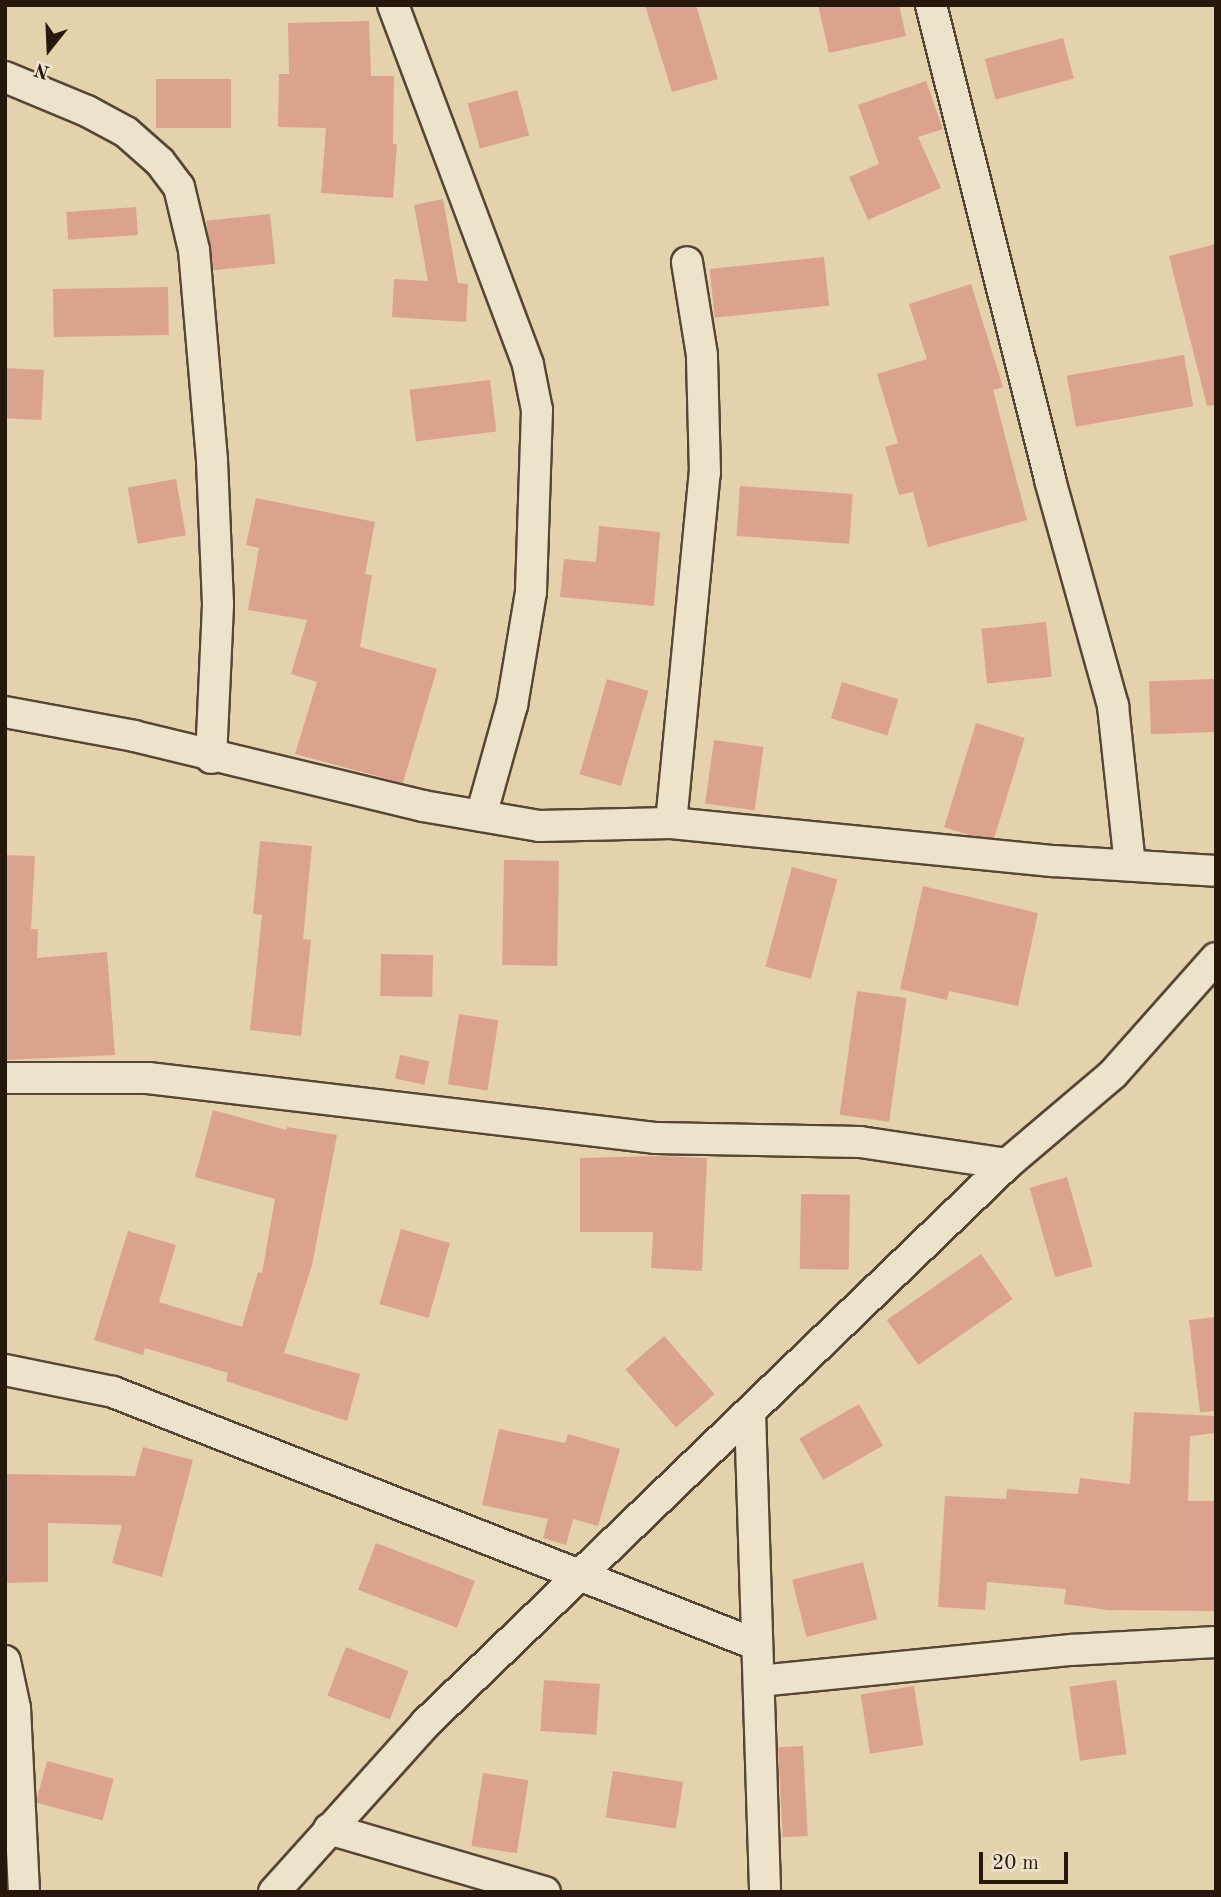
<!DOCTYPE html>
<html>
<head>
<meta charset="utf-8">
<style>
  body { margin:0 }
  #map { position:relative; width:1221px; height:1897px; overflow:hidden; background:#e4d2ad; font-family:"Old Standard TT",serif }
  div>[style] { position:absolute }
  .building>* { inset:0; background:#dba38e; transform-origin:0 0 }
  .roads { filter:drop-shadow(2px 0 #564634) drop-shadow(-2px 0 #564634) drop-shadow(0 2px #564634) drop-shadow(0 -2px #564634) }
  .minor>* { height:30px; margin:-15px; padding:0 15px; transform-origin:15px; border-radius:15px; background:#ede2ca }
  span { translate:-50% -50%; white-space:nowrap; text-align:center; line-height:1.15; -webkit-text-stroke:7px #ede2ca; paint-order:stroke }
  .frame { position:absolute; inset:0; border:7px solid #26180b; pointer-events:none }
  .north { position:absolute; left:14px; top:14px; width:70px; height:70px; -webkit-text-stroke:5px #ede2ca; paint-order:stroke; rotate:198deg; font-size:19px; font-weight:700; line-height:28px; text-align:center; color:#26180b }
  .north::after { content:''; display:block; margin:auto; width:24px; height:32px; background:#26180b; clip-path:polygon(50% 0,100% 100%,50% 72%,0 100%) }
  .scale { position:absolute; left:979px; top:1852px; width:89px; height:32px; box-sizing:border-box; border:4px solid #26180b; border-top:0; padding-left:9px; font-size:21px; line-height:24px; white-space:nowrap; color:#26180b; -webkit-text-stroke:5px #ede2ca; paint-order:stroke }
</style>
</head>
<body>
<div id="map">
  <div class="building">
    <div style="clip-path:polygon(645px 5px,696px 5px,718px 79px,672px 92px)"></div>
    <div style="clip-path:polygon(818px 5px,899px 5px,906px 36px,829px 53px)"></div>
    <div style="clip-path:polygon(369px 21px,371px 76px,394px 76px,393px 144px,397px 144px,393px 198px,321px 193px,326px 128px,278px 127px,279px 74px,289px 74px,288px 23px)"></div>
    <div style="left:1063px;top:38px;width:42px;height:81px;rotate:75deg"></div>
    <div style="left:156px;top:79px;width:75px;height:49px"></div>
    <div style="clip-path:polygon(926px 81px,943px 129px,918px 137px,941px 188px,868px 220px,849px 177px,879px 164px,858px 105px)"></div>
    <div style="left:517px;top:90px;width:47px;height:51px;rotate:75deg"></div>
    <div style="clip-path:polygon(443px 199px,458px 283px,468px 284px,466px 322px,392px 317px,394px 279px,428px 281px,414px 205px)"></div>
    <div style="left:136px;top:207px;width:28px;height:70px;rotate:86deg"></div>
    <div style="left:270px;top:214px;width:50px;height:64px;rotate:84deg"></div>
    <div style="clip-path:polygon(1216px 244px,1216px 405px,1207px 406px,1169px 256px)"></div>
    <div style="left:824px;top:257px;width:49px;height:115px;rotate:84deg"></div>
    <div style="clip-path:polygon(971px 284px,1003px 387px,993px 390px,1027px 520px,928px 547px,913px 492px,899px 495px,885px 447px,898px 443px,877px 374px,927px 359px,909px 304px)"></div>
    <div style="left:168px;top:287px;width:48px;height:115px;rotate:89deg"></div>
    <div style="left:1184px;top:355px;width:52px;height:119px;rotate:80deg"></div>
    <div style="left:5px;top:368px;width:39px;height:50px;rotate:3deg"></div>
    <div style="left:490px;top:380px;width:52px;height:81px;rotate:83deg"></div>
    <div style="left:176px;top:479px;width:57px;height:49px;rotate:80deg"></div>
    <div style="left:740px;top:486px;width:113px;height:50px;rotate:4deg"></div>
    <div style="clip-path:polygon(256px 498px,375px 522px,365px 574px,372px 575px,360px 647px,437px 669px,403px 783px,295px 754px,317px 682px,291px 674px,307px 620px,248px 610px,259px 548px,246px 545px)"></div>
    <div style="clip-path:polygon(599px 526px,660px 532px,654px 606px,560px 597px,564px 559px,596px 562px)"></div>
    <div style="left:1046px;top:622px;width:55px;height:65px;rotate:84deg"></div>
    <div style="left:607px;top:679px;width:43px;height:99px;rotate:16deg"></div>
    <div style="left:1214px;top:679px;width:53px;height:65px;rotate:88deg"></div>
    <div style="left:842px;top:682px;width:59px;height:38px;rotate:17deg"></div>
    <div style="left:976px;top:723px;width:51px;height:109px;rotate:17deg"></div>
    <div style="left:714px;top:740px;width:50px;height:64px;rotate:8deg"></div>
    <div style="clip-path:polygon(260px 841px,312px 846px,303px 939px,311px 940px,301px 1036px,250px 1030px,262px 915px,253px 914px)"></div>
    <div style="clip-path:polygon(5px 855px,35px 856px,31px 929px,38px 929px,37px 958px,107px 952px,115px 1055px,5px 1060px)"></div>
    <div style="left:504px;top:860px;width:55px;height:105px;rotate:1deg"></div>
    <div style="left:792px;top:867px;width:47px;height:103px;rotate:15deg"></div>
    <div style="clip-path:polygon(923px 886px,1038px 913px,1018px 1006px,949px 991px,947px 1000px,900px 989px)"></div>
    <div style="left:381px;top:954px;width:52px;height:42px;rotate:1deg"></div>
    <div style="left:857px;top:991px;width:50px;height:125px;rotate:8deg"></div>
    <div style="left:459px;top:1014px;width:40px;height:71px;rotate:9deg"></div>
    <div style="left:400px;top:1055px;width:30px;height:24px;rotate:12deg"></div>
    <div style="clip-path:polygon(213px 1110px,286px 1130px,287px 1127px,337px 1135px,312px 1265px,284px 1353px,360px 1374px,347px 1421px,226px 1381px,228px 1373px,145px 1348px,143px 1355px,94px 1340px,128px 1231px,176px 1245px,159px 1302px,242px 1327px,258px 1272px,262px 1273px,275px 1199px,195px 1177px)"></div>
    <div style="clip-path:polygon(657px 1156px,707px 1158px,702px 1271px,651px 1268px,653px 1232px,580px 1232px,580px 1158px)"></div>
    <div style="left:1067px;top:1177px;width:93px;height:39px;rotate:74deg"></div>
    <div style="left:801px;top:1194px;width:49px;height:75px;rotate:1deg"></div>
    <div style="left:401px;top:1229px;width:51px;height:78px;rotate:16deg"></div>
    <div style="left:981px;top:1254px;width:55px;height:115px;rotate:55deg"></div>
    <div style="clip-path:polygon(1216px 1317px,1216px 1411px,1200px 1412px,1189px 1320px)"></div>
    <div style="left:664px;top:1336px;width:77px;height:51px;rotate:49deg"></div>
    <div style="left:859px;top:1404px;width:48px;height:69px;rotate:60deg"></div>
    <div style="clip-path:polygon(1134px 1412px,1216px 1416px,1216px 1433px,1190px 1436px,1188px 1501px,1216px 1501px,1216px 1611px,1108px 1610px,1064px 1604px,1066px 1589px,987px 1582px,985px 1610px,938px 1607px,945px 1496px,1006px 1499px,1007px 1489px,1078px 1494px,1080px 1478px,1130px 1484px)"></div>
    <div style="clip-path:polygon(499px 1429px,565px 1443px,568px 1434px,620px 1449px,598px 1526px,573px 1519px,566px 1545px,543px 1538px,548px 1519px,482px 1505px)"></div>
    <div style="clip-path:polygon(143px 1447px,193px 1460px,162px 1577px,112px 1563px,122px 1525px,48px 1523px,48px 1582px,5px 1583px,5px 1474px,135px 1476px)"></div>
    <div style="left:376px;top:1543px;width:106px;height:50px;rotate:21deg"></div>
    <div style="left:863px;top:1562px;width:59px;height:73px;rotate:76deg"></div>
    <div style="left:346px;top:1647px;width:67px;height:52px;rotate:21deg"></div>
    <div style="left:544px;top:1680px;width:56px;height:51px;rotate:4deg"></div>
    <div style="left:1116px;top:1680px;width:75px;height:47px;rotate:82deg"></div>
    <div style="left:914px;top:1686px;width:60px;height:54px;rotate:81deg"></div>
    <div style="left:803px;top:1746px;width:90px;height:25px;rotate:87deg"></div>
    <div style="left:47px;top:1761px;width:69px;height:43px;rotate:15deg"></div>
    <div style="left:613px;top:1771px;width:71px;height:47px;rotate:9deg"></div>
    <div style="left:483px;top:1773px;width:46px;height:74px;rotate:9deg"></div>
  </div>
  <div class="roads">
    <div class="minor">
      <div style="left:393px;top:5px;width:384px;rotate:69.4deg"></div>
      <div style="left:528px;top:365px;width:46px;rotate:78.7deg"></div>
      <div style="left:537px;top:410px;width:182px;rotate:91.9deg"></div>
      <div style="left:531px;top:592px;width:115px;rotate:99.5deg"></div>
      <div style="left:512px;top:705px;width:115px;rotate:105.6deg"></div>
      <div style="left:931px;top:5px;width:490px;rotate:75.9deg"></div>
      <div style="left:1050px;top:480px;width:235px;rotate:74.4deg"></div>
      <div style="left:1113px;top:706px;width:160px;rotate:83.9deg"></div>
      <div style="left:5px;top:77px;width:89px;rotate:22.5deg"></div>
      <div style="left:87px;top:111px;width:44px;rotate:28.3deg"></div>
      <div style="left:126px;top:132px;width:45px;rotate:41.4deg"></div>
      <div style="left:160px;top:162px;width:31px;rotate:53deg"></div>
      <div style="left:179px;top:187px;width:65px;rotate:76.6deg"></div>
      <div style="left:194px;top:250px;width:212px;rotate:85.1deg"></div>
      <div style="left:212px;top:461px;width:144px;rotate:87.6deg"></div>
      <div style="left:218px;top:605px;width:153px;rotate:92.6deg"></div>
      <div style="left:5px;top:712px;width:131px;rotate:10.5deg"></div>
      <div style="left:134px;top:736px;width:297px;rotate:13.6deg"></div>
      <div style="left:423px;top:806px;width:118px;rotate:9.8deg"></div>
      <div style="left:539px;top:826px;width:132px;rotate:-1.3deg"></div>
      <div style="left:671px;top:823px;width:385px;rotate:5.7deg"></div>
      <div style="left:1054px;top:861px;width:162px;rotate:3.5deg"></div>
      <div style="left:671px;top:823px;width:352px;rotate:-84.5deg"></div>
      <div style="left:705px;top:473px;width:118px;rotate:-91.5deg"></div>
      <div style="left:702px;top:355px;width:94px;rotate:-99.2deg"></div>
      <div style="left:5px;top:1078px;width:143px"></div>
      <div style="left:148px;top:1078px;width:512px;rotate:6.74deg"></div>
      <div style="left:656px;top:1138px;width:204px;rotate:1.1deg"></div>
      <div style="left:860px;top:1142px;width:149px;rotate:8.5deg"></div>
      <div style="left:5px;top:1370px;width:110px;rotate:11.5deg"></div>
      <div style="left:113px;top:1392px;width:690px;rotate:21.43deg"></div>
      <div style="left:750px;top:1412px;width:480px;rotate:88.2deg"></div>
      <div style="left:5px;top:1661px;width:48px;rotate:78deg"></div>
      <div style="left:15px;top:1708px;width:184px;rotate:87.2deg"></div>
      <div style="left:759px;top:1681px;width:314px;rotate:-5.7deg"></div>
      <div style="left:1071px;top:1650px;width:145px;rotate:-3.2deg"></div>
      <div style="left:329px;top:1829px;width:225px;rotate:16.3deg"></div>
      <div style="left:274px;top:1892px;width:227px;rotate:-48deg"></div>
      <div style="left:426px;top:1723px;width:806px;rotate:-43.89deg"></div>
      <div style="left:1007px;top:1164px;width:139px;rotate:-40.3deg"></div>
      <div style="left:1113px;top:1074px;width:155px;rotate:-48.4deg"></div>
    </div>
  </div>
  <div class="frame"></div>
  <div class="north">N</div>
  <div class="scale">20 m</div>
</div>
</body>
</html>
